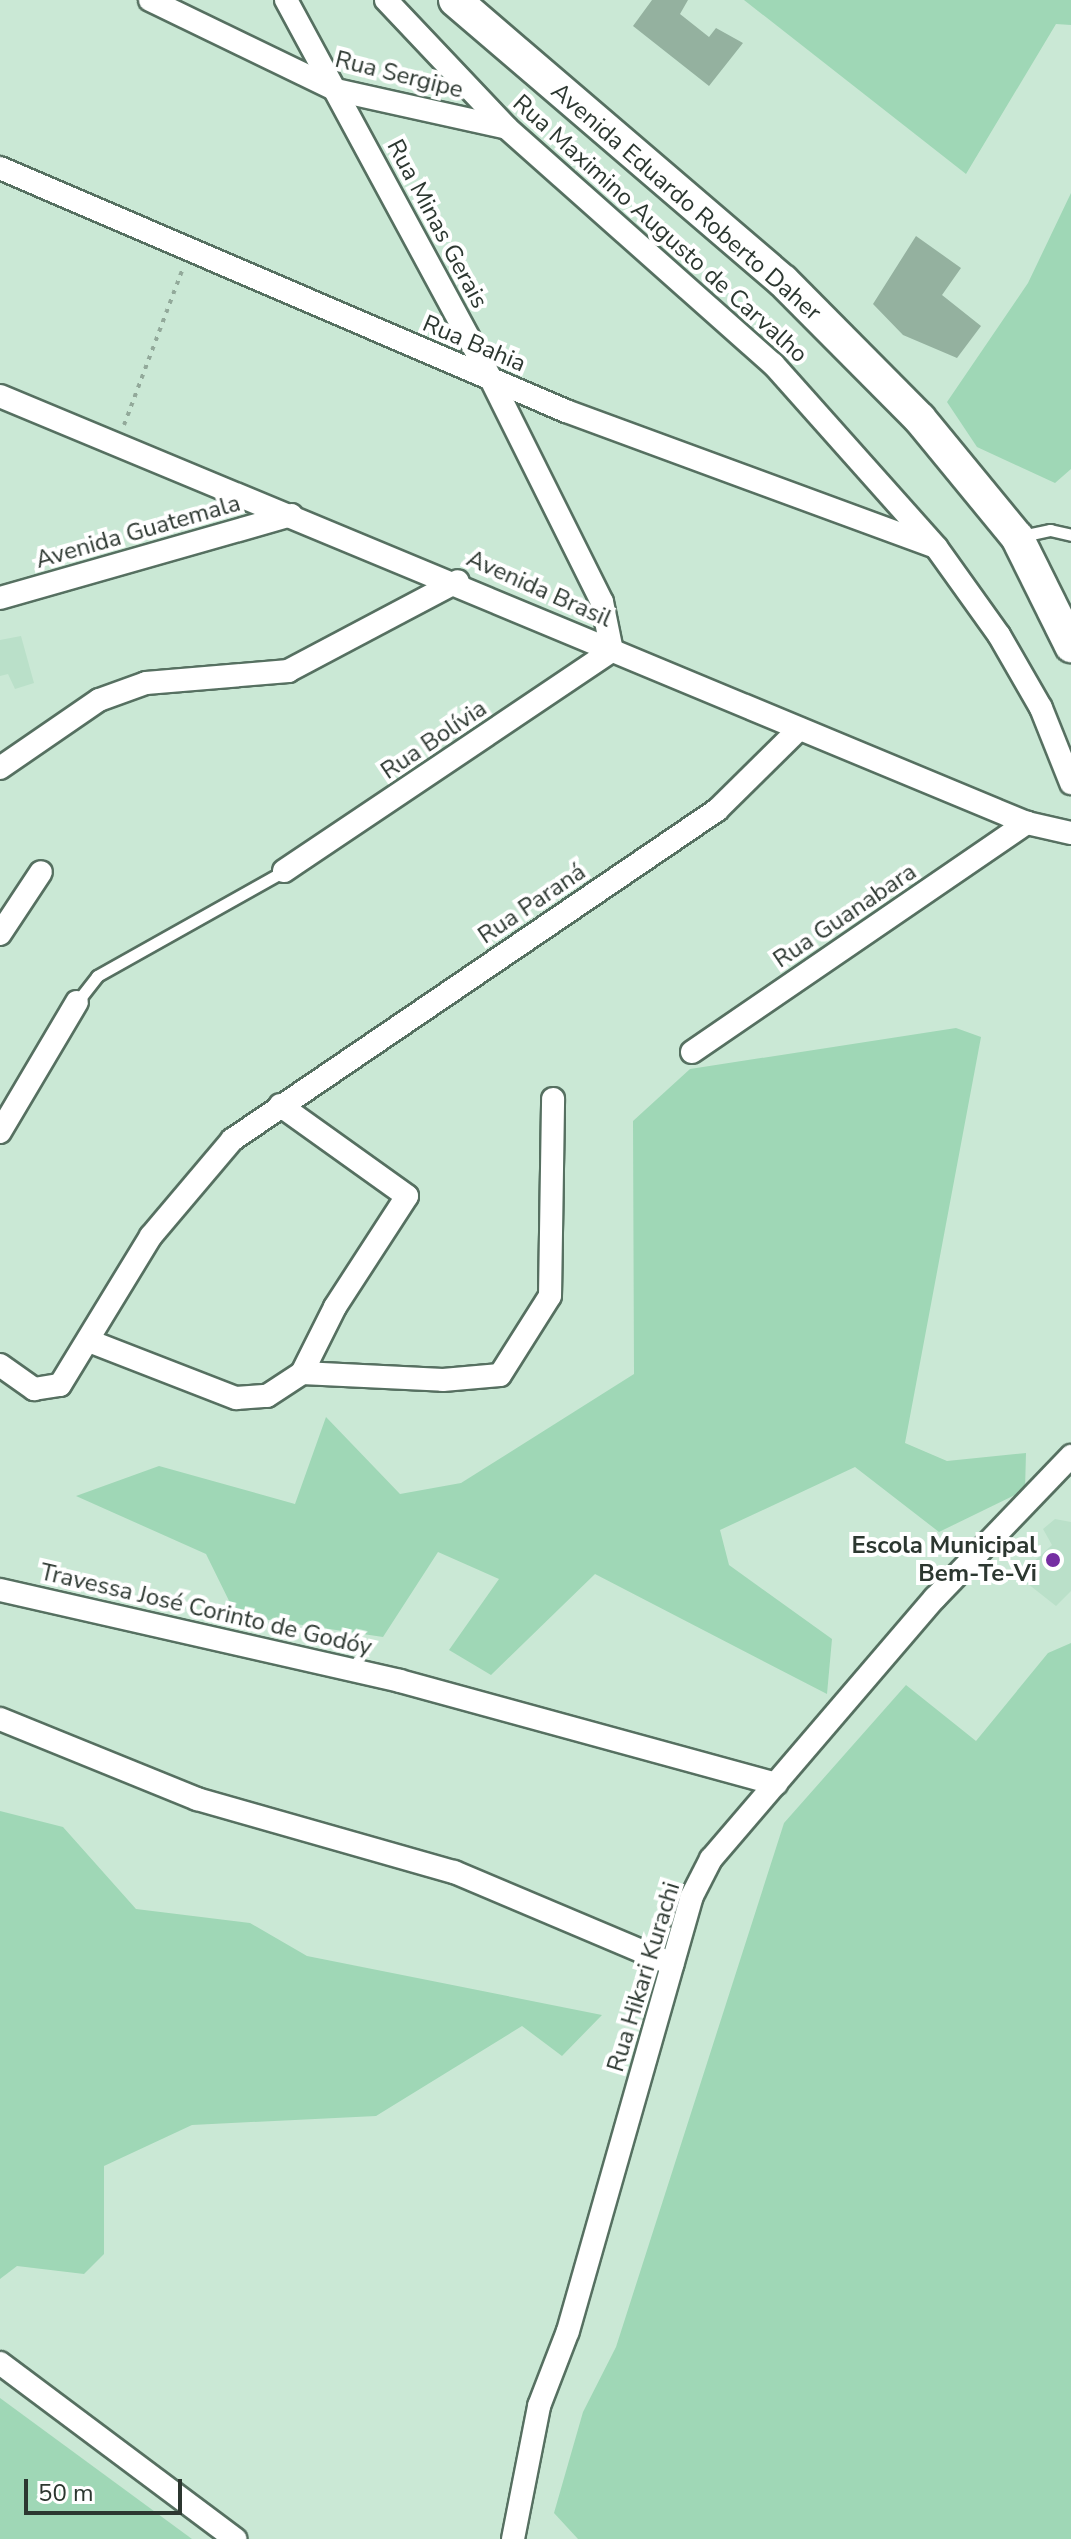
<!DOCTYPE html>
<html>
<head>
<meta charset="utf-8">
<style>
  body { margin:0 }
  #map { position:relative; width:1071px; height:2539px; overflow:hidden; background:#cae8d5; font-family:"Nunito Sans",sans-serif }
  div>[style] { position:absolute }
  .built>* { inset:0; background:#bae0c9 }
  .green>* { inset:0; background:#9fd7b6 }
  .building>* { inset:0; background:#94b19f }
  .path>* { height:4px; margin-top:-2px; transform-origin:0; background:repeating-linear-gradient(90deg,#92a99a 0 4px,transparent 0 10px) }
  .roads { filter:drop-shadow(2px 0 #567061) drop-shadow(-2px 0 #567061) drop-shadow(0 2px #567061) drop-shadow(0 -2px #567061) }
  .lane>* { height:11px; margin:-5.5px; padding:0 5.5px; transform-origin:5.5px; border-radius:5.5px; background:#fff }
  .street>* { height:22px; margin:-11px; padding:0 11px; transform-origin:11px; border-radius:11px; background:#fff }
  .secondary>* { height:32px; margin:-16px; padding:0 16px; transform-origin:16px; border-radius:16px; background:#fff }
  .dots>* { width:22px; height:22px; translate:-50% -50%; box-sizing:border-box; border:4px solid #fff; border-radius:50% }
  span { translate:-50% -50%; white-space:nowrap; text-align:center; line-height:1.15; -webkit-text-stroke:8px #fff; paint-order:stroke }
  .street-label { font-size:24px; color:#2c3730 }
  .poi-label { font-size:24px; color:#2c3730; font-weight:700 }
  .right { translate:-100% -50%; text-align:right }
  .scale { position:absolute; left:24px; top:2479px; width:158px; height:36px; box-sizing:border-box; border:4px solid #2c3730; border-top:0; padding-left:10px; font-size:24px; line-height:28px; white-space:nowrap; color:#2c3730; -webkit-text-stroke:6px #fff; paint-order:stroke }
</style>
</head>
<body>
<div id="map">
  <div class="built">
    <div style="clip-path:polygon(21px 636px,34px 683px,15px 689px,8px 674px,0 676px,0 640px)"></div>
    <div style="clip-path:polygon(1055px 1519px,1071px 1522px,1071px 1591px,1056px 1606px,1018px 1576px,1052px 1545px,1043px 1529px)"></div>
  </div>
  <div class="green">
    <div style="clip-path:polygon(744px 0,1071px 0,1071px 25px,1056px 24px,966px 174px)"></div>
    <div style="clip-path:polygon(1071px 193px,1071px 469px,1055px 483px,977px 447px,947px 402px,1028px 283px)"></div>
    <div style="clip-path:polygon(956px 1028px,981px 1037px,905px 1443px,947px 1461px,1026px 1453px,1025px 1490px,939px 1532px,855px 1467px,720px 1530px,729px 1565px,832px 1639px,827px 1694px,595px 1574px,491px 1675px,449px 1650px,499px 1579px,438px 1552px,383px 1637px,236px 1615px,206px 1554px,76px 1496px,159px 1466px,295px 1504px,326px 1417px,400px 1494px,461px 1483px,634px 1374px,633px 1121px,690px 1069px)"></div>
    <div style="clip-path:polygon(1071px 1643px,1071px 2539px,578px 2539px,554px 2513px,583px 2412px,616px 2347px,784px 1823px,906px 1685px,976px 1741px,1048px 1653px)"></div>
    <div style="clip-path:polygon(0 1811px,63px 1827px,136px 1909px,250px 1923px,307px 1956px,602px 2015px,562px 2056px,522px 2026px,376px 2116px,192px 2125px,104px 2166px,104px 2254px,84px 2274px,17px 2266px,0 2279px)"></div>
    <div style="clip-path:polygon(0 2398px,192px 2539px,0 2539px)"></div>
  </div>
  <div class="building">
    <div style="clip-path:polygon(652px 0,688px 0,680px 14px,709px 37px,716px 28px,743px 43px,709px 86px,633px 26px)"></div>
    <div style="clip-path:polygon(916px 236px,961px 268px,942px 295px,981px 326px,957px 358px,903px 335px,873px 304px)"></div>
  </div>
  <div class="path">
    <div style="left:124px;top:425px;width:168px;rotate:-69.4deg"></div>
  </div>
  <div class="roads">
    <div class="lane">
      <div style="left:1022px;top:536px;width:29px;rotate:-12deg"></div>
      <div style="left:1050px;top:530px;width:22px;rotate:13deg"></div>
      <div style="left:77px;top:1002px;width:33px;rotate:-52deg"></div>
      <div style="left:97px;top:976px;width:214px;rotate:-29.3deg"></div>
    </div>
    <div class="street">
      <div style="left:150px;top:0;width:207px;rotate:25.8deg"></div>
      <div style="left:336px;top:90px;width:175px;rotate:12.5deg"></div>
      <div style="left:386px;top:0;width:176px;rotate:46.6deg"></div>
      <div style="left:507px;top:128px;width:356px;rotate:41.6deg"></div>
      <div style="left:773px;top:364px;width:245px;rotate:48.3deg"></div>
      <div style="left:936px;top:547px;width:108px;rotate:54.4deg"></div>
      <div style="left:999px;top:635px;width:84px;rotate:60.1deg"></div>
      <div style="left:1041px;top:708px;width:81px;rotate:68.2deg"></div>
      <div style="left:0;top:168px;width:616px;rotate:23.24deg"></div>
      <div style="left:566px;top:411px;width:391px;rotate:20.2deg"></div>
      <div style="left:0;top:396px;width:1112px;rotate:22.58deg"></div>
      <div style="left:1027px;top:823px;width:45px;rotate:12.8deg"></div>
      <div style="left:0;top:598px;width:303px;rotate:-15.9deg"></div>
      <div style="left:0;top:768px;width:120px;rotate:-34.5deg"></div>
      <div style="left:99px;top:700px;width:50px;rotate:-19.9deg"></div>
      <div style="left:146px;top:683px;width:143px;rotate:-4.8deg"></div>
      <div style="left:288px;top:671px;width:192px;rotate:-27.9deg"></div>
      <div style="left:284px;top:871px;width:395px;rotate:-33.9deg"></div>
      <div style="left:612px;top:651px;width:50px;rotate:-101.5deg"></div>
      <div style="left:602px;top:602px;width:249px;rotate:-116.5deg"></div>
      <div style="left:491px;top:379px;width:431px;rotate:-118.4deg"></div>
      <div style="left:0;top:934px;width:74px;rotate:-56.5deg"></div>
      <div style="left:692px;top:1052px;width:406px;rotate:-34.4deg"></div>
      <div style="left:0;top:1132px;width:151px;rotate:-59.4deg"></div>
      <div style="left:89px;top:1341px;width:158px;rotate:21.2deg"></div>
      <div style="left:236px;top:1398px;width:31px;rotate:-4deg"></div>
      <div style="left:267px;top:1396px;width:42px;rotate:-33.3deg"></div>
      <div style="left:302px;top:1373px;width:74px;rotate:-63.4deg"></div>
      <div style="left:335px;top:1307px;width:132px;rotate:-57deg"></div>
      <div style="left:407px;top:1196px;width:156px;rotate:-144.4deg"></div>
      <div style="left:0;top:1365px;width:42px;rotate:35.2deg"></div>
      <div style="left:34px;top:1389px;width:26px;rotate:-9deg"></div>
      <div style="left:60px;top:1385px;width:175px;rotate:-58.6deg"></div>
      <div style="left:151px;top:1236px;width:126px;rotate:-49.8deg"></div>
      <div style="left:232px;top:1140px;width:587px;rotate:-34.23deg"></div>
      <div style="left:717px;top:810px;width:115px;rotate:-44.6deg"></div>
      <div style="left:302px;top:1373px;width:141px;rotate:2.8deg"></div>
      <div style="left:443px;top:1380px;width:57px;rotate:-5deg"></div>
      <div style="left:500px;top:1375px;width:93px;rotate:-57.7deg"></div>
      <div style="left:550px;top:1296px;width:197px;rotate:-89.1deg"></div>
      <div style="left:0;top:1590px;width:410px;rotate:12.8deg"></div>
      <div style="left:400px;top:1681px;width:390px;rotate:15.3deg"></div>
      <div style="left:0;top:1719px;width:213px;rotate:22.1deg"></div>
      <div style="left:197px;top:1799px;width:267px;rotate:15.9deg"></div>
      <div style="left:454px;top:1872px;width:237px;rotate:22.9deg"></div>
      <div style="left:0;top:2363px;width:294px;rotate:36.8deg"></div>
      <div style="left:513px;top:2539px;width:136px;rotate:-78.9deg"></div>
      <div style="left:539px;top:2406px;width:80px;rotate:-68.9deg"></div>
      <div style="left:568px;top:2331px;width:450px;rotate:-74.1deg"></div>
      <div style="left:691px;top:1898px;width:44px;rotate:-62.9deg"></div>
      <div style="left:711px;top:1859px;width:344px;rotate:-49.4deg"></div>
      <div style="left:935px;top:1598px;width:197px;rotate:-46.2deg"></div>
    </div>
    <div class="secondary">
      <div style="left:455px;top:0;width:432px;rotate:40.6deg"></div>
      <div style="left:783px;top:281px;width:194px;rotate:45.2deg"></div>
      <div style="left:920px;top:419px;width:153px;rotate:50.6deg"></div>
      <div style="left:1017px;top:537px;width:122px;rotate:63.6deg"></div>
    </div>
  </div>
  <div class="dots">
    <div style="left:1053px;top:1560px;background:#752ea2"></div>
  </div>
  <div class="street-label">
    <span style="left:399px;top:75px;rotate:14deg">Rua Sergipe</span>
    <span style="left:686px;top:202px;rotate:41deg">Avenida Eduardo Roberto Daher</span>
    <span style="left:437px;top:224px;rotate:62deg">Rua Minas Gerais</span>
    <span style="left:660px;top:229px;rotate:42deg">Rua Maximino Augusto de Carvalho</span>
    <span style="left:474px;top:344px;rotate:23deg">Rua Bahia</span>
    <span style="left:138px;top:532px;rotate:-16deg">Avenida Guatemala</span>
    <span style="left:539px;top:589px;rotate:24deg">Avenida Brasil</span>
    <span style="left:434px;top:740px;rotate:-34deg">Rua Bolívia</span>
    <span style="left:532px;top:904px;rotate:-34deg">Rua Paraná</span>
    <span style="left:845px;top:916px;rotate:-34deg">Rua Guanabara</span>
    <span style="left:206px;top:1610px;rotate:13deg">Travessa José Corinto de Godóy</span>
    <span style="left:644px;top:1977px;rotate:-73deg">Rua Hikari Kurachi</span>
  </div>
  <div class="poi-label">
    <span class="right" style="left:1037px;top:1560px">Escola Municipal<br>Bem-Te-Vi</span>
  </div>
  <div class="scale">50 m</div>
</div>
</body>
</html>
